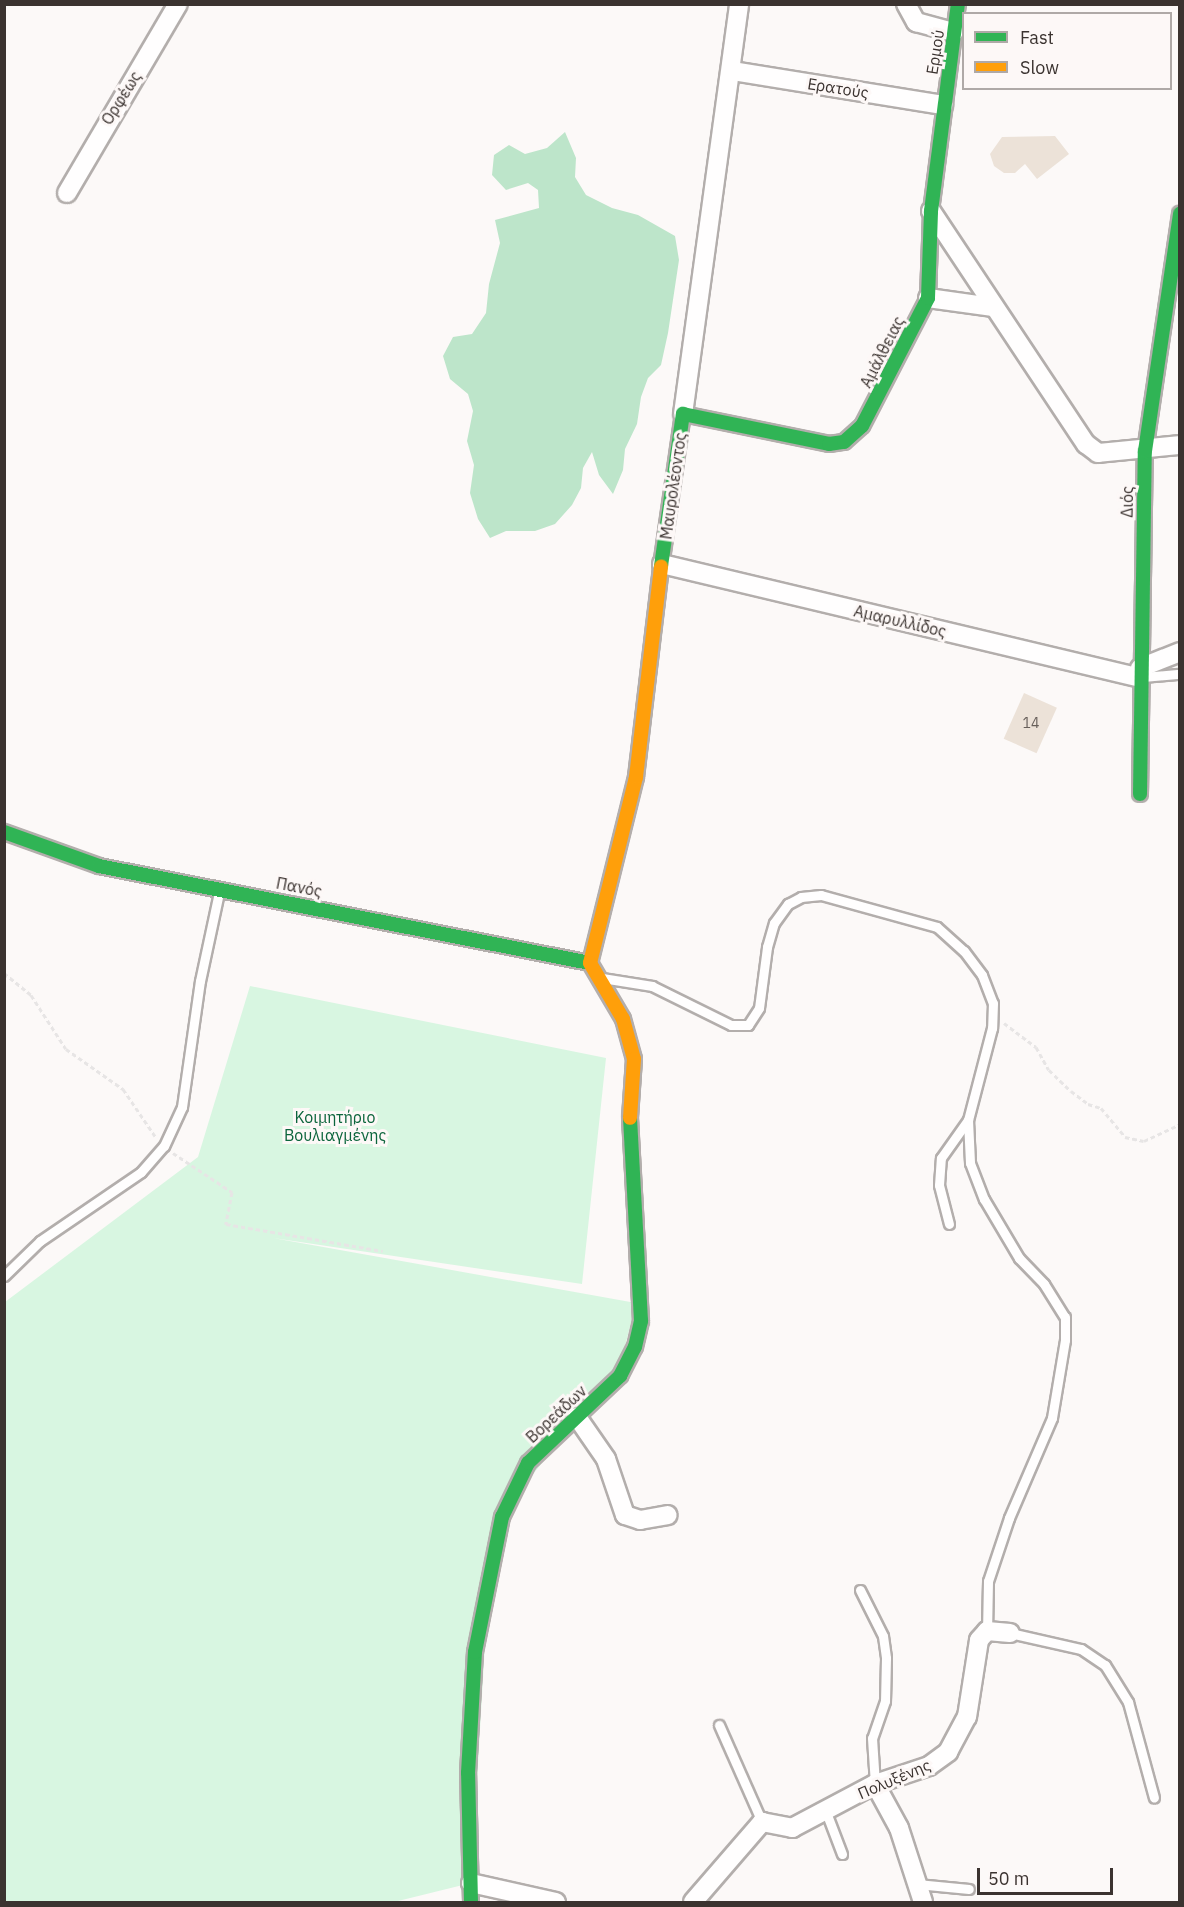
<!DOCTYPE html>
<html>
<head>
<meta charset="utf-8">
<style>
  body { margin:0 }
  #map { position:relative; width:1184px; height:1907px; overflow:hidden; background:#fcf9f8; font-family:"IBM Plex Sans",sans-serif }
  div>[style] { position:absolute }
  .green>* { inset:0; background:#d8f6e1 }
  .forest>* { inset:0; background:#bde5ca }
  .building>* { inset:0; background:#ece2d8; transform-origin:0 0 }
  .path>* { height:3px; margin-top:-1.5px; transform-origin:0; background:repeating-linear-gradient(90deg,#e7e5e5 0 4.5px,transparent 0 7.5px) }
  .roads { filter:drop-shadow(2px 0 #b3aeac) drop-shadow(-2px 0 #b3aeac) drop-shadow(0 2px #b3aeac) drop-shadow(0 -2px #b3aeac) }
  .lane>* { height:9px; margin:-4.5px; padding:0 4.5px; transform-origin:4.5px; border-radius:4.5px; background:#fffefe }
  .street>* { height:18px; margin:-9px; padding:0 9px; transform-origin:9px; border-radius:9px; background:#fffefe }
  .fast>* { height:14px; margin:-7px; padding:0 7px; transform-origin:7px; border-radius:7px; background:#30b455 }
  .slow>* { height:14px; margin:-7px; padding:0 7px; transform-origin:7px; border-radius:7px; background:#ff9f0a }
  span { translate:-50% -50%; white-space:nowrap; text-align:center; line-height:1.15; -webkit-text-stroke:6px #fdf8f7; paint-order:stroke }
  .number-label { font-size:14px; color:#675f5a }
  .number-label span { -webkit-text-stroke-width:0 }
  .street-label { font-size:16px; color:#3b3330 }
  .park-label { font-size:16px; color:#0c653c }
  .frame { position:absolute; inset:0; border:6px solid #3b3330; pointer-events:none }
  .legend { position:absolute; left:962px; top:12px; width:210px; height:78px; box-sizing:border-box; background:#fdf8f7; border:2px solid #afa9a7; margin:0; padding:8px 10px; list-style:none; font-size:18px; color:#3b3330 }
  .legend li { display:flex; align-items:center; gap:12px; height:30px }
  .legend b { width:30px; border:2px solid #afa9a7 }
  .scale { position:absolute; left:977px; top:1868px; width:136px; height:27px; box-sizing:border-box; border:3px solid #3b3330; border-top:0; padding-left:8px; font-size:18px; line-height:21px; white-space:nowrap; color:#3b3330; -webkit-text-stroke:4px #fdf8f7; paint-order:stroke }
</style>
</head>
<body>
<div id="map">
  <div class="green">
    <div style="clip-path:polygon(250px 986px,606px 1058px,582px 1284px,273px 1238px,636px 1303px,620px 1366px,492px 1525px,471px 1883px,394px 1902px,5px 1902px,5px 1302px,198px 1157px)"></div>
  </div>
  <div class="forest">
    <div style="clip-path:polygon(565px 132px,576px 158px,575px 177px,586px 195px,612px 208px,638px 215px,675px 236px,679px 260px,668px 333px,661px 365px,648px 378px,641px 397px,637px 424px,625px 449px,623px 470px,613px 494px,599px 475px,592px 452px,583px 468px,581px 488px,572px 505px,555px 524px,535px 531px,506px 531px,490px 538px,478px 519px,470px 493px,474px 465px,467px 441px,473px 411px,468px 394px,450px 379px,443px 356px,453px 337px,472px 334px,486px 313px,489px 284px,500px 243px,495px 220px,539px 208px,538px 190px,528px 183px,506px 190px,492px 175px,494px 155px,509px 145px,525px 154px,547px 148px)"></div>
  </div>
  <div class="building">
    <div style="clip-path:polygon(1055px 136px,1069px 154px,1037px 179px,1025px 164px,1015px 173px,1004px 173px,994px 166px,990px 154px,1002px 137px)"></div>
    <div style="left:1024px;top:693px;width:36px;height:50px;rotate:24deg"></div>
  </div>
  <div class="path">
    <div style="left:4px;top:973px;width:35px;rotate:39deg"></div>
    <div style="left:31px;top:995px;width:64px;rotate:57.1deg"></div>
    <div style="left:66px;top:1049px;width:70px;rotate:35.1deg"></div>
    <div style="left:123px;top:1089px;width:57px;rotate:55.8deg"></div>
    <div style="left:1004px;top:1023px;width:40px;rotate:37deg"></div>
    <div style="left:1036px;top:1047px;width:26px;rotate:61deg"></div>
    <div style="left:1049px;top:1070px;width:30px;rotate:44deg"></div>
    <div style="left:1071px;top:1091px;width:21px;rotate:37deg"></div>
    <div style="left:1088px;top:1104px;width:14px;rotate:17deg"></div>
    <div style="left:1101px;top:1108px;width:38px;rotate:50deg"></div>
    <div style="left:1125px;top:1137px;width:19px;rotate:12deg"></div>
    <div style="left:1144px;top:1141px;width:40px;rotate:-25deg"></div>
    <div style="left:173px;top:1153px;width:71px;rotate:33.5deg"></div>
    <div style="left:232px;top:1192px;width:33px;rotate:101deg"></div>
    <div style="left:226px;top:1224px;width:159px;rotate:9.8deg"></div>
  </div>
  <div class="roads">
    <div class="lane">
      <div style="left:1143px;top:677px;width:37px;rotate:-5deg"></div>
      <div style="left:602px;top:978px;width:51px;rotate:9.1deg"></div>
      <div style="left:652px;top:986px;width:88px;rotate:26.3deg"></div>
      <div style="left:731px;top:1025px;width:17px"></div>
      <div style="left:748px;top:1025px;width:20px;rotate:-57deg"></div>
      <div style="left:759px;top:1008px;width:62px;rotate:-82.5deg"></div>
      <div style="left:767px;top:947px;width:25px;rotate:-74deg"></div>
      <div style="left:774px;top:923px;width:24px;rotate:-54deg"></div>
      <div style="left:788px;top:904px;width:15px;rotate:-28deg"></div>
      <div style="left:801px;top:897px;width:20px;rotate:-6deg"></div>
      <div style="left:821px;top:895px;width:120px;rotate:15.4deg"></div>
      <div style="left:937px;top:927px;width:36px;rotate:42deg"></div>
      <div style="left:964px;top:951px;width:30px;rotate:53deg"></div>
      <div style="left:982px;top:975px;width:30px;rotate:69deg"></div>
      <div style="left:993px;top:1003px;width:25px;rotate:92deg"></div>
      <div style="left:992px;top:1028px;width:95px;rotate:104.6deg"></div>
      <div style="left:968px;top:1120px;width:43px;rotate:87.3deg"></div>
      <div style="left:970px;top:1163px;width:39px;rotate:69deg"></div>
      <div style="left:984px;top:1199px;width:69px;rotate:59.3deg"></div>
      <div style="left:1019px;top:1258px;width:36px;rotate:46deg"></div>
      <div style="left:1044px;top:1284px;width:39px;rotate:58deg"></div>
      <div style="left:1065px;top:1317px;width:23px;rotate:90deg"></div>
      <div style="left:1065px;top:1340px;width:79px;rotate:99.5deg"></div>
      <div style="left:1052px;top:1418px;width:109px;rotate:113.3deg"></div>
      <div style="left:1009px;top:1518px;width:66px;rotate:108.4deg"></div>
      <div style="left:988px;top:1581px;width:50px;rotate:91.1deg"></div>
      <div style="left:949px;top:1224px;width:40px;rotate:-104.4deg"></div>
      <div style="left:939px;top:1185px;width:27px;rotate:-86deg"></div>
      <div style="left:941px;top:1158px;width:47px;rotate:-54.6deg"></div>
      <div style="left:4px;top:1276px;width:50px;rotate:-44.2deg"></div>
      <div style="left:40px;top:1241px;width:122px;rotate:-34.3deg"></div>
      <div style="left:141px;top:1172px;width:35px;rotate:-49deg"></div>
      <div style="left:164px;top:1146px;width:43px;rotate:-65.2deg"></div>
      <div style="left:182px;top:1107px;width:127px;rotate:-81.9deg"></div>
      <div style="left:200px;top:981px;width:91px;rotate:-77.9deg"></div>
      <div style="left:860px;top:1590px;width:51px;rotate:63.4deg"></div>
      <div style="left:883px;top:1636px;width:22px;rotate:82deg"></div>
      <div style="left:886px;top:1658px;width:43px;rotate:91.3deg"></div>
      <div style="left:885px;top:1701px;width:39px;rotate:109deg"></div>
      <div style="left:872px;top:1738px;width:46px;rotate:86.3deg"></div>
      <div style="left:1010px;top:1633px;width:73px;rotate:12.7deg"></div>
      <div style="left:1081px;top:1649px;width:29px;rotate:34deg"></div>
      <div style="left:1105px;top:1665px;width:44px;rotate:58.1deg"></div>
      <div style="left:1128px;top:1702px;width:99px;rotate:74.8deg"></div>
      <div style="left:719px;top:1725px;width:106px;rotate:66.1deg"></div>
      <div style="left:826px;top:1812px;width:45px;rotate:69.1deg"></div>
      <div style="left:917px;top:1884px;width:52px;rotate:5.5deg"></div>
    </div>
    <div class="street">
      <div style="left:906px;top:4px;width:21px;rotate:61deg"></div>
      <div style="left:916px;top:22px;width:39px;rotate:15deg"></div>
      <div style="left:733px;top:71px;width:213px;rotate:9.2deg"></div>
      <div style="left:67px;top:193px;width:219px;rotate:-59.6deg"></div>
      <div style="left:931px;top:211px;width:280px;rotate:56.4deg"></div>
      <div style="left:1086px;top:444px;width:15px;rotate:37deg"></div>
      <div style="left:1098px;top:453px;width:82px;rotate:-5.6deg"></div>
      <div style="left:928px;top:298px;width:66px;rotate:7.9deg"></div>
      <div style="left:683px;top:414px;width:414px;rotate:-82.2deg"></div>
      <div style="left:662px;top:564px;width:490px;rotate:13.4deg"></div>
      <div style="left:1140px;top:668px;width:43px;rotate:-21.8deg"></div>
      <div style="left:577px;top:1417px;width:51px;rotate:55.4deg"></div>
      <div style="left:606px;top:1459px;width:59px;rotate:71.3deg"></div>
      <div style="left:625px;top:1515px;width:16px;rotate:18deg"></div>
      <div style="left:640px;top:1520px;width:28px;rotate:-10deg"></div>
      <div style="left:875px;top:1784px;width:50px;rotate:61.4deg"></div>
      <div style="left:899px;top:1828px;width:78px;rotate:72deg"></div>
      <div style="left:471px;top:1883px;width:87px;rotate:12.6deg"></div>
      <div style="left:693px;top:1902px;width:106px;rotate:-49.2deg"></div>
      <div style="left:762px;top:1822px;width:31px;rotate:11deg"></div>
      <div style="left:792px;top:1828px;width:94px;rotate:-27.9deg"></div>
      <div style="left:875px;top:1784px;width:57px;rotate:-18.4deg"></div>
      <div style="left:929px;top:1766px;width:24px;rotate:-36deg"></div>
      <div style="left:948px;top:1752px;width:40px;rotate:-62deg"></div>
      <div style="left:967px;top:1717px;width:78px;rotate:-81.1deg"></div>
      <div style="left:979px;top:1640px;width:12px;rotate:-48deg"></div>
      <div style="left:987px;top:1631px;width:23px;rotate:5deg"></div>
    </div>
    <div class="fast">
      <div style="left:661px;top:566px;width:154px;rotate:-81.8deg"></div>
      <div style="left:683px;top:414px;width:149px;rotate:11.6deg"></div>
      <div style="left:829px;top:444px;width:15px;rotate:-8deg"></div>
      <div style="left:844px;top:442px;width:24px;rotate:-42deg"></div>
      <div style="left:862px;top:426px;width:144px;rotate:-62.7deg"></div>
      <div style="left:928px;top:298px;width:87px;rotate:-88deg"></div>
      <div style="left:931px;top:211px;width:209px;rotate:-82.6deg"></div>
      <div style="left:1140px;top:794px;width:343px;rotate:-89.2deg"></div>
      <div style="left:1145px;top:451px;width:240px;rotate:-81.6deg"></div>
      <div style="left:4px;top:832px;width:101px;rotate:19.7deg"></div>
      <div style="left:99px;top:866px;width:500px;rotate:11.18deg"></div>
      <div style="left:471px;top:1902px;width:129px;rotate:-91.3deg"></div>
      <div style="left:468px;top:1773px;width:121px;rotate:-86.7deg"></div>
      <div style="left:475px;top:1652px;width:138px;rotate:-78.7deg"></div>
      <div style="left:502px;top:1517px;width:60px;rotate:-64.3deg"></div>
      <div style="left:528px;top:1463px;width:127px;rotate:-43.4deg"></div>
      <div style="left:620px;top:1376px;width:33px;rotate:-63deg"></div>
      <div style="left:635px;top:1347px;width:27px;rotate:-77deg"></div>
      <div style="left:641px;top:1321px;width:203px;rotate:-93.1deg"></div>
    </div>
    <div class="slow">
      <div style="left:590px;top:963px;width:192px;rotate:-76.1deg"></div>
      <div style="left:636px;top:777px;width:212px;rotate:-83.2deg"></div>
      <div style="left:590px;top:963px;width:65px;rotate:59.5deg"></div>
      <div style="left:623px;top:1019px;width:41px;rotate:74.6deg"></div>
      <div style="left:634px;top:1059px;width:59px;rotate:93.9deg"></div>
    </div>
  </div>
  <div class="number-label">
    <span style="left:1031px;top:723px">14</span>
  </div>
  <div class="street-label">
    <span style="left:935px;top:52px;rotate:-81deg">Ερμού</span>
    <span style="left:838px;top:88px;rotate:9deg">Ερατούς</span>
    <span style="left:121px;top:98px;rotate:-58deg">Ορφέως</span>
    <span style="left:882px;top:352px;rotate:-63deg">Αμάλθειας</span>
    <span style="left:673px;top:486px;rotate:-82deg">Μαυρολέοντος</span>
    <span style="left:1127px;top:502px;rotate:-89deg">Διός</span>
    <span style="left:900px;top:621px;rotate:13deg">Αμαρυλλίδος</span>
    <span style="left:299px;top:887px;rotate:11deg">Πανός</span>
    <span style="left:556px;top:1414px;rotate:-43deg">Βορεάδων</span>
    <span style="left:894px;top:1779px;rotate:-23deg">Πολυξένης</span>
  </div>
  <div class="park-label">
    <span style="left:335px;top:1126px">Κοιμητήριο<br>Βουλιαγμένης</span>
  </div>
  <div class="frame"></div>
  <ul class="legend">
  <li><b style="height:8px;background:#30b455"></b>Fast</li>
  <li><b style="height:8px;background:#ff9f0a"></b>Slow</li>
  </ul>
  <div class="scale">50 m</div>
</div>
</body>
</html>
